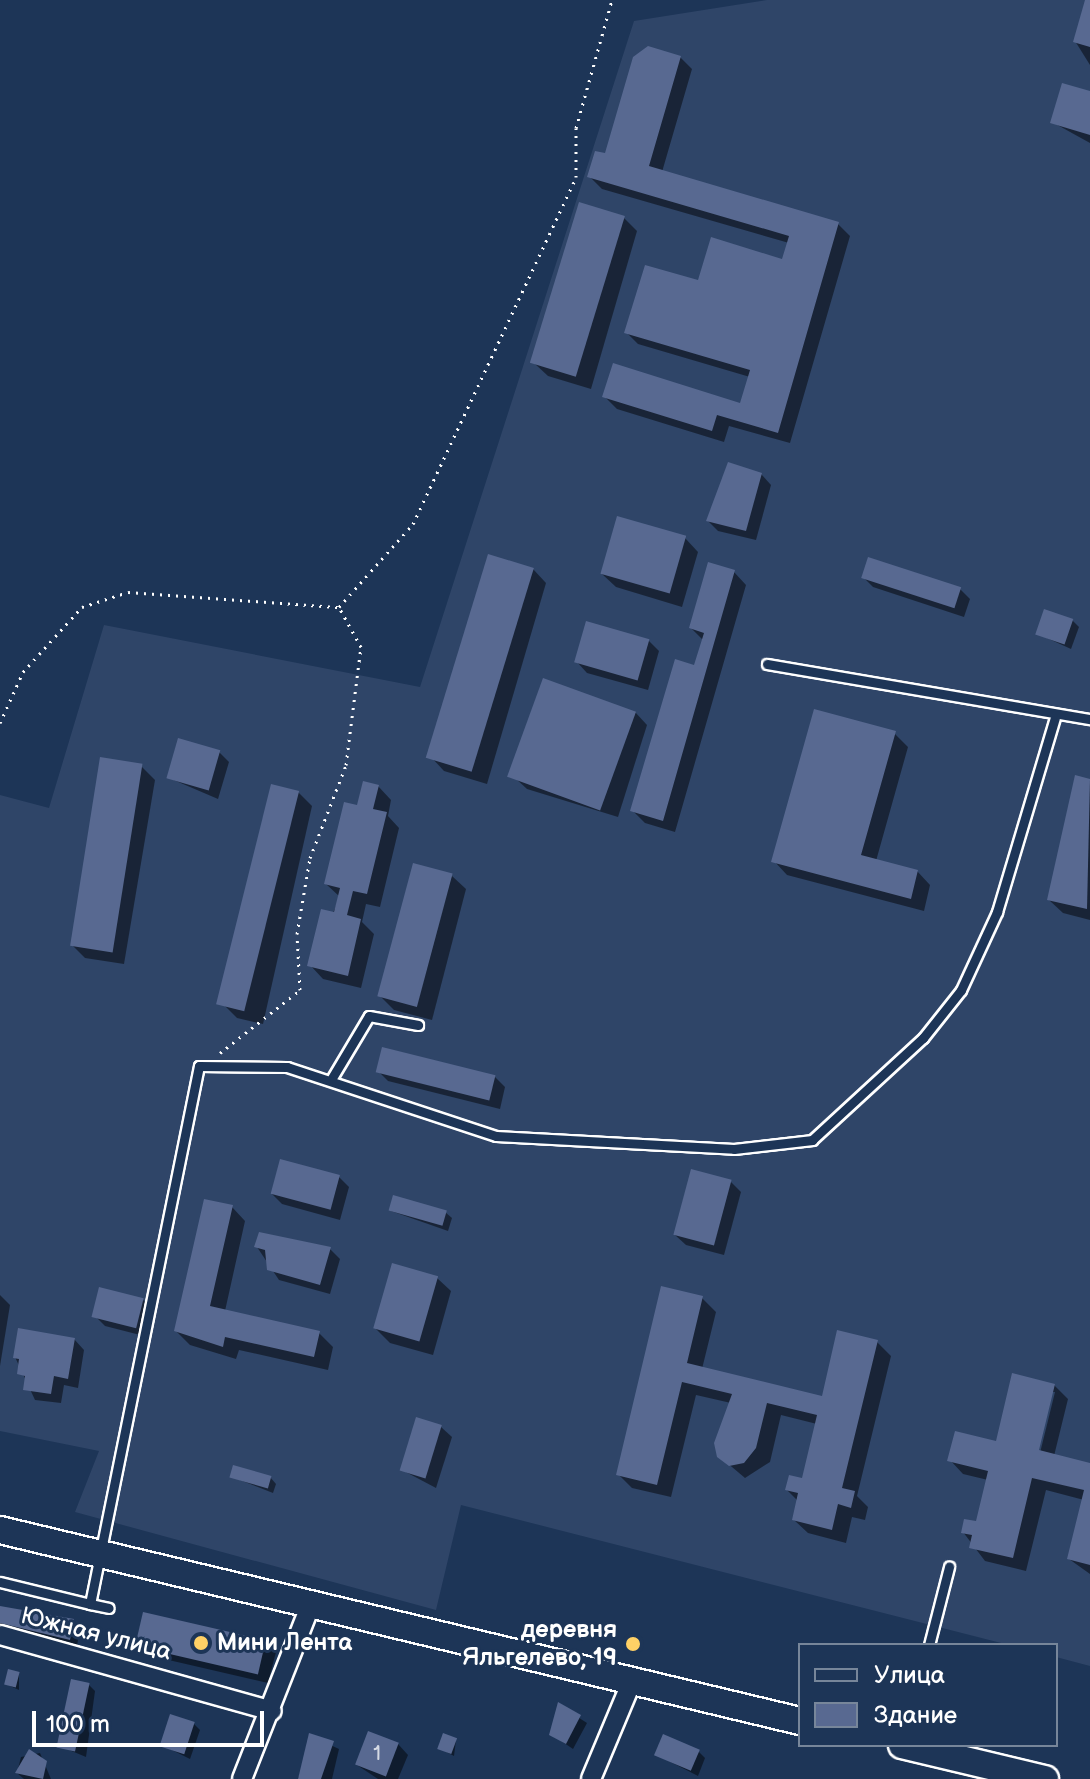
<!DOCTYPE html>
<html>
<head>
<meta charset="utf-8">
<style>
  body { margin:0 }
  #map { position:relative; width:1090px; height:1779px; overflow:hidden; background:#1d3557; font-family:"Balsamiq Sans",sans-serif }
  div>[style] { position:absolute }
  .built>* { inset:0; background:#2f4568 }
  .shadow>* { inset:0; background:#0007 }
  .building>* { inset:0; background:#586991; transform-origin:0 0 }
  .path>* { height:3px; margin-top:-1.5px; transform-origin:0; background:repeating-linear-gradient(90deg,#fff 0 2px,transparent 0 8px) }
  .roads { filter:drop-shadow(2px 0 #fff) drop-shadow(-2px 0 #fff) drop-shadow(0 2px #fff) drop-shadow(0 -2px #fff) }
  .service>* { height:9px; margin:-4.5px; padding:0 4.5px; transform-origin:4.5px; border-radius:4.5px; background:#1d3557 }
  .minor>* { height:18px; margin:-9px; padding:0 9px; transform-origin:9px; border-radius:9px; background:#1d3557 }
  .secondary>* { height:26px; margin:-13px; padding:0 13px; transform-origin:13px; border-radius:13px; background:#1d3557 }
  .dots>* { width:22px; height:22px; translate:-50% -50%; box-sizing:border-box; border:4px solid #1d3557; border-radius:50% }
  span { translate:-50% -50%; white-space:nowrap; text-align:center; line-height:1.15; -webkit-text-stroke:6px #1d3557; paint-order:stroke }
  .number-label { font-size:20px; color:#d5dae4 }
  .number-label span { -webkit-text-stroke-width:0 }
  .poi-label { font-size:24px; color:#fff; font-weight:700 }
  .right { translate:-100% -50%; text-align:right }
  .left { translate:0 -50%; text-align:left }
  .street-label { font-size:24px; color:#fff }
  .legend { position:absolute; left:798px; top:1643px; width:260px; height:104px; box-sizing:border-box; background:#1d3557; border:2px solid #77869a; margin:0; padding:10px 14px; list-style:none; font-size:24px; color:#fff }
  .legend li { display:flex; align-items:center; gap:16px; height:40px }
  .legend b { width:40px; border:2px solid #77869a }
  .scale { position:absolute; left:32px; top:1711px; width:232px; height:36px; box-sizing:border-box; border:4px solid #fff; border-top:0; padding-left:10px; font-size:24px; line-height:28px; white-space:nowrap; color:#fff; -webkit-text-stroke:6px #1d3557; paint-order:stroke }
</style>
</head>
<body>
<div id="map">
  <div class="built">
    <div style="clip-path:polygon(767px 0,1090px 0,1090px 1666px,1056px 1657px,1056px 1645px,1009px 1645px,461px 1505px,436px 1610px,75px 1512px,99px 1451px,0 1431px,0 795px,49px 808px,104px 625px,420px 687px,634px 21px)"></div>
  </div>
  <div class="shadow">
    <div style="clip-path:polygon(1090px 4px,1090px 65px,1075px 41px)"></div>
    <div style="clip-path:polygon(680px 57px,692px 69px,662px 172px,838px 224px,850px 236px,790px 443px,729px 426px,724px 442px,617px 409px,605px 397px,742px 405px,750px 377px,638px 344px,626px 332px,699px 283px,784px 262px,789px 243px,602px 189px,590px 177px)"></div>
    <div style="clip-path:polygon(1090px 93px,1090px 143px,1052px 122px)"></div>
    <div style="clip-path:polygon(624px 218px,637px 231px,591px 389px,548px 376px,534px 363px)"></div>
    <div style="clip-path:polygon(761px 474px,771px 485px,756px 540px,718px 531px,708px 521px)"></div>
    <div style="clip-path:polygon(685px 538px,698px 552px,682px 607px,616px 587px,602px 574px)"></div>
    <div style="clip-path:polygon(533px 569px,546px 583px,487px 784px,444px 771px,431px 757px)"></div>
    <div style="clip-path:polygon(734px 572px,746px 585px,675px 832px,645px 823px,632px 810px,696px 667px,704px 641px,691px 628px)"></div>
    <div style="clip-path:polygon(863px 577px,960px 589px,970px 599px,964px 617px,873px 587px)"></div>
    <div style="clip-path:polygon(1072px 620px,1079px 627px,1071px 649px,1038px 634px)"></div>
    <div style="clip-path:polygon(649px 641px,659px 651px,648px 690px,587px 673px,577px 662px)"></div>
    <div style="clip-path:polygon(635px 712px,647px 725px,618px 817px,527px 789px,514px 777px)"></div>
    <div style="clip-path:polygon(894px 733px,908px 747px,876px 861px,917px 871px,930px 885px,924px 911px,787px 875px,774px 861px)"></div>
    <div style="clip-path:polygon(219px 752px,229px 762px,218px 799px,169px 778px)"></div>
    <div style="clip-path:polygon(141px 766px,155px 780px,124px 964px,85px 958px,71px 944px)"></div>
    <div style="clip-path:polygon(1077px 778px,1090px 781px,1090px 920px,1063px 913px,1049px 900px)"></div>
    <div style="clip-path:polygon(378px 786px,391px 800px,388px 816px,399px 828px,380px 907px,366px 904px,362px 922px,374px 934px,361px 988px,323px 979px,310px 965px,340px 897px,326px 884px,359px 808px)"></div>
    <div style="clip-path:polygon(298px 792px,312px 806px,263px 1024px,237px 1018px,223px 1004px)"></div>
    <div style="clip-path:polygon(452px 876px,466px 889px,432px 1020px,394px 1010px,381px 997px)"></div>
    <div style="clip-path:polygon(378px 1071px,495px 1077px,505px 1087px,500px 1109px,388px 1081px)"></div>
    <div style="clip-path:polygon(339px 1177px,349px 1187px,340px 1220px,282px 1204px,272px 1194px)"></div>
    <div style="clip-path:polygon(731px 1182px,741px 1192px,724px 1255px,686px 1245px,675px 1235px)"></div>
    <div style="clip-path:polygon(232px 1207px,245px 1221px,225px 1311px,319px 1333px,333px 1347px,328px 1370px,239px 1350px,236px 1359px,190px 1345px,176px 1331px)"></div>
    <div style="clip-path:polygon(391px 1211px,445px 1212px,452px 1218px,448px 1231px)"></div>
    <div style="clip-path:polygon(257px 1247px,330px 1249px,340px 1259px,330px 1294px,279px 1280px)"></div>
    <div style="clip-path:polygon(437px 1278px,451px 1291px,433px 1355px,390px 1343px,376px 1329px)"></div>
    <div style="clip-path:polygon(0 1295px,10px 1305px,0 1366px)"></div>
    <div style="clip-path:polygon(702px 1298px,716px 1312px,702px 1369px,823px 1398px,877px 1342px,891px 1356px,857px 1496px,868px 1507px,865px 1520px,852px 1517px,846px 1543px,808px 1533px,794px 1520px,798px 1501px,787px 1490px,803px 1481px,817px 1424px,781px 1415px,770px 1462px,745px 1478px,719px 1456px,731px 1403px,696px 1395px,671px 1497px,632px 1488px,618px 1474px)"></div>
    <div style="clip-path:polygon(143px 1300px,154px 1310px,148px 1337px,105px 1326px,95px 1316px)"></div>
    <div style="clip-path:polygon(74px 1339px,84px 1350px,78px 1388px,64px 1385px,61px 1403px,35px 1400px,15px 1357px)"></div>
    <div style="clip-path:polygon(evenodd,1054px 1385px,1068px 1399px,1054px 1456px,1090px 1465px,1090px 1574px,1069px 1559px,1084px 1500px,1046px 1490px,1026px 1571px,985px 1561px,963px 1532px,978px 1524px,988px 1480px,963px 1474px,950px 1460px,997px 1444px,1054px 1385px,1051px 1392px,1055px 1392px,1038px 1461px,1035px 1460px,1051px 1392px)"></div>
    <div style="clip-path:polygon(441px 1427px,452px 1437px,436px 1488px,402px 1470px)"></div>
    <div style="clip-path:polygon(232px 1477px,270px 1477px,276px 1484px,273px 1493px)"></div>
    <div style="clip-path:polygon(0 1608px,73px 1621px,80px 1628px,77px 1646px,0 1628px)"></div>
    <div style="clip-path:polygon(265px 1642px,276px 1652px,268px 1683px,147px 1655px,137px 1645px)"></div>
    <div style="clip-path:polygon(19px 1673px,19px 1690px,6px 1684px)"></div>
    <div style="clip-path:polygon(89px 1685px,95px 1691px,86px 1757px,62px 1747px)"></div>
    <div style="clip-path:polygon(559px 1705px,587px 1723px,573px 1749px,551px 1734px)"></div>
    <div style="clip-path:polygon(194px 1724px,200px 1730px,190px 1759px,162px 1745px)"></div>
    <div style="clip-path:polygon(311px 1736px,339px 1749px,332px 1779px,298px 1779px)"></div>
    <div style="clip-path:polygon(456px 1740px,454px 1756px,439px 1748px)"></div>
    <div style="clip-path:polygon(398px 1744px,408px 1755px,398px 1779px,378px 1779px,357px 1765px)"></div>
    <div style="clip-path:polygon(699px 1752px,705px 1758px,698px 1776px,657px 1755px)"></div>
    <div style="clip-path:polygon(40px 1753px,51px 1779px,24px 1779px,17px 1773px,21px 1757px)"></div>
  </div>
  <div class="building">
    <div style="clip-path:polygon(1085px 0,1090px 0,1090px 47px,1073px 42px)"></div>
    <div style="clip-path:polygon(648px 46px,681px 56px,649px 166px,839px 222px,778px 433px,717px 415px,712px 431px,602px 397px,613px 363px,740px 403px,750px 370px,624px 333px,645px 265px,698px 280px,711px 237px,782px 259px,789px 236px,587px 177px,595px 151px,605px 153px,633px 57px)"></div>
    <div style="clip-path:polygon(1062px 83px,1090px 91px,1090px 135px,1050px 123px)"></div>
    <div style="left:579px;top:202px;width:48px;height:168px;rotate:17deg"></div>
    <div style="clip-path:polygon(728px 462px,762px 473px,746px 531px,706px 521px)"></div>
    <div style="left:617px;top:516px;width:72px;height:60px;rotate:16deg"></div>
    <div style="left:488px;top:554px;width:48px;height:213px;rotate:17deg"></div>
    <div style="left:868px;top:557px;width:98px;height:22px;rotate:18deg"></div>
    <div style="clip-path:polygon(708px 562px,735px 570px,663px 821px,630px 811px,675px 659px,694px 665px,704px 633px,689px 628px)"></div>
    <div style="left:1044px;top:609px;width:31px;height:27px;rotate:19deg"></div>
    <div style="left:586px;top:621px;width:66px;height:43px;rotate:16deg"></div>
    <div style="left:543px;top:678px;width:99px;height:105px;rotate:20deg"></div>
    <div style="clip-path:polygon(814px 709px,896px 731px,861px 855px,918px 870px,911px 899px,771px 862px)"></div>
    <div style="left:178px;top:738px;width:44px;height:42px;rotate:16deg"></div>
    <div style="left:100px;top:757px;width:43px;height:191px;rotate:9deg"></div>
    <div style="clip-path:polygon(1075px 775px,1090px 779px,1087px 909px,1047px 900px)"></div>
    <div style="clip-path:polygon(363px 781px,379px 785px,373px 809px,387px 812px,367px 894px,353px 891px,347px 915px,361px 919px,348px 976px,307px 966px,321px 909px,334px 912px,340px 888px,324px 884px,344px 802px,357px 805px)"></div>
    <div style="left:271px;top:784px;width:29px;height:227px;rotate:14deg"></div>
    <div style="left:413px;top:863px;width:41px;height:138px;rotate:15deg"></div>
    <div style="left:382px;top:1047px;width:117px;height:26px;rotate:14deg"></div>
    <div style="left:280px;top:1159px;width:62px;height:36px;rotate:15deg"></div>
    <div style="left:691px;top:1169px;width:42px;height:68px;rotate:15deg"></div>
    <div style="left:393px;top:1195px;width:56px;height:16px;rotate:16deg"></div>
    <div style="clip-path:polygon(204px 1199px,233px 1205px,210px 1306px,320px 1331px,314px 1357px,225px 1337px,223px 1347px,174px 1331px)"></div>
    <div style="clip-path:polygon(259px 1232px,331px 1247px,320px 1285px,267px 1270px,265px 1250px,254px 1247px)"></div>
    <div style="left:392px;top:1263px;width:48px;height:68px;rotate:16deg"></div>
    <div style="clip-path:polygon(661px 1286px,703px 1296px,687px 1363px,822px 1396px,837px 1330px,878px 1340px,842px 1488px,855px 1491px,851px 1508px,838px 1504px,832px 1530px,792px 1520px,798px 1493px,785px 1490px,789px 1475px,802px 1478px,817px 1415px,767px 1403px,756px 1448px,744px 1463px,729px 1466px,717px 1457px,714px 1443px,732px 1394px,682px 1382px,657px 1485px,616px 1475px)"></div>
    <div style="left:99px;top:1287px;width:46px;height:31px;rotate:14deg"></div>
    <div style="clip-path:polygon(18px 1328px,75px 1338px,68px 1379px,54px 1376px,51px 1394px,23px 1390px,25px 1376px,17px 1374px,19px 1359px,13px 1358px)"></div>
    <div style="clip-path:polygon(1012px 1373px,1055px 1384px,1039px 1450px,1090px 1463px,1090px 1565px,1067px 1559px,1084px 1490px,1032px 1478px,1013px 1558px,969px 1548px,972px 1535px,961px 1533px,964px 1519px,976px 1521px,988px 1471px,947px 1461px,955px 1431px,996px 1441px)"></div>
    <div style="left:416px;top:1417px;width:27px;height:56px;rotate:17deg"></div>
    <div style="left:233px;top:1465px;width:40px;height:13px;rotate:16deg"></div>
    <div style="clip-path:polygon(0 1606px,74px 1619px,70px 1640px,0 1623px)"></div>
    <div style="left:143px;top:1612px;width:126px;height:35px;rotate:13deg"></div>
    <div style="left:8px;top:1669px;width:12px;height:16px;rotate:14deg"></div>
    <div style="left:71px;top:1679px;width:19px;height:70px;rotate:12deg"></div>
    <div style="clip-path:polygon(558px 1702px,581px 1715px,566px 1744px,549px 1735px)"></div>
    <div style="left:170px;top:1714px;width:26px;height:34px;rotate:18deg"></div>
    <div style="left:368px;top:1731px;width:33px;height:36px;rotate:21deg"></div>
    <div style="clip-path:polygon(309px 1733px,334px 1741px,321px 1779px,298px 1779px)"></div>
    <div style="left:443px;top:1733px;width:15px;height:17px;rotate:20deg"></div>
    <div style="left:663px;top:1734px;width:40px;height:23px;rotate:23deg"></div>
    <div style="clip-path:polygon(29px 1749px,47px 1761px,43px 1779px,15px 1773px)"></div>
  </div>
  <div class="path">
    <div style="left:0;top:723px;width:56px;rotate:-65.7deg"></div>
    <div style="left:23px;top:672px;width:88px;rotate:-47.8deg"></div>
    <div style="left:82px;top:607px;width:48px;rotate:-18.1deg"></div>
    <div style="left:128px;top:592px;width:212px;rotate:4.1deg"></div>
    <div style="left:339px;top:607px;width:111px;rotate:-48.3deg"></div>
    <div style="left:413px;top:524px;width:383px;rotate:-64.8deg"></div>
    <div style="left:576px;top:177px;width:49px;rotate:-90deg"></div>
    <div style="left:576px;top:128px;width:133px;rotate:-74.3deg"></div>
    <div style="left:220px;top:1053px;width:102px;rotate:-38.2deg"></div>
    <div style="left:300px;top:990px;width:56px;rotate:-93.1deg"></div>
    <div style="left:297px;top:934px;width:77px;rotate:-80.3deg"></div>
    <div style="left:310px;top:858px;width:100px;rotate:-68.8deg"></div>
    <div style="left:346px;top:765px;width:119px;rotate:-82.8deg"></div>
    <div style="left:361px;top:647px;width:46px;rotate:-118.8deg"></div>
  </div>
  <div class="roads">
    <div class="service">
      <div style="left:767px;top:664px;width:328px;rotate:9.7deg"></div>
      <div style="left:332px;top:1078px;width:72px;rotate:-59.2deg"></div>
      <div style="left:369px;top:1016px;width:50px;rotate:10.4deg"></div>
      <div style="left:0;top:1582px;width:93px;rotate:13.7deg"></div>
      <div style="left:90px;top:1604px;width:549px;rotate:-78.55deg"></div>
      <div style="left:199px;top:1066px;width:88px;rotate:0.7deg"></div>
      <div style="left:287px;top:1067px;width:220px;rotate:18.3deg"></div>
      <div style="left:496px;top:1136px;width:238px;rotate:3.1deg"></div>
      <div style="left:734px;top:1149px;width:79px;rotate:-6.6deg"></div>
      <div style="left:812px;top:1140px;width:151px;rotate:-42.6deg"></div>
      <div style="left:923px;top:1038px;width:61px;rotate:-51.6deg"></div>
      <div style="left:961px;top:990px;width:86px;rotate:-65.2deg"></div>
      <div style="left:997px;top:912px;width:202px;rotate:-73.4deg"></div>
      <div style="left:90px;top:1604px;width:19px;rotate:12deg"></div>
      <div style="left:929px;top:1645px;width:81px;rotate:-75.6deg"></div>
    </div>
    <div class="minor">
      <div style="left:0;top:1635px;width:282px;rotate:15.6deg"></div>
      <div style="left:242px;top:1779px;width:188px;rotate:-68.5deg"></div>
      <div style="left:591px;top:1779px;width:106px;rotate:-67.3deg"></div>
    </div>
    <div class="secondary">
      <div style="left:0;top:1530px;width:822px;rotate:13.43deg"></div>
      <div style="left:902px;top:1745px;width:147px;rotate:13.4deg"></div>
    </div>
  </div>
  <div class="dots">
    <div style="left:201px;top:1643px;background:#ffd166"></div>
    <div style="left:633px;top:1644px;background:#ffd166"></div>
  </div>
  <div class="number-label">
    <span style="left:377px;top:1754px">1</span>
  </div>
  <div class="poi-label">
    <span class="right" style="left:617px;top:1644px">деревня<br>Яльгелево, 19</span>
    <span class="left" style="left:217px;top:1643px">Мини Лента</span>
  </div>
  <div class="street-label">
    <span style="left:96px;top:1634px;rotate:14deg">Южная улица</span>
  </div>
  <ul class="legend">
  <li><b style="height:10px;background:#1d3557"></b>Улица</li>
  <li><b style="height:22px;background:#586991"></b>Здание</li>
  </ul>
  <div class="scale">100 m</div>
</div>
</body>
</html>
